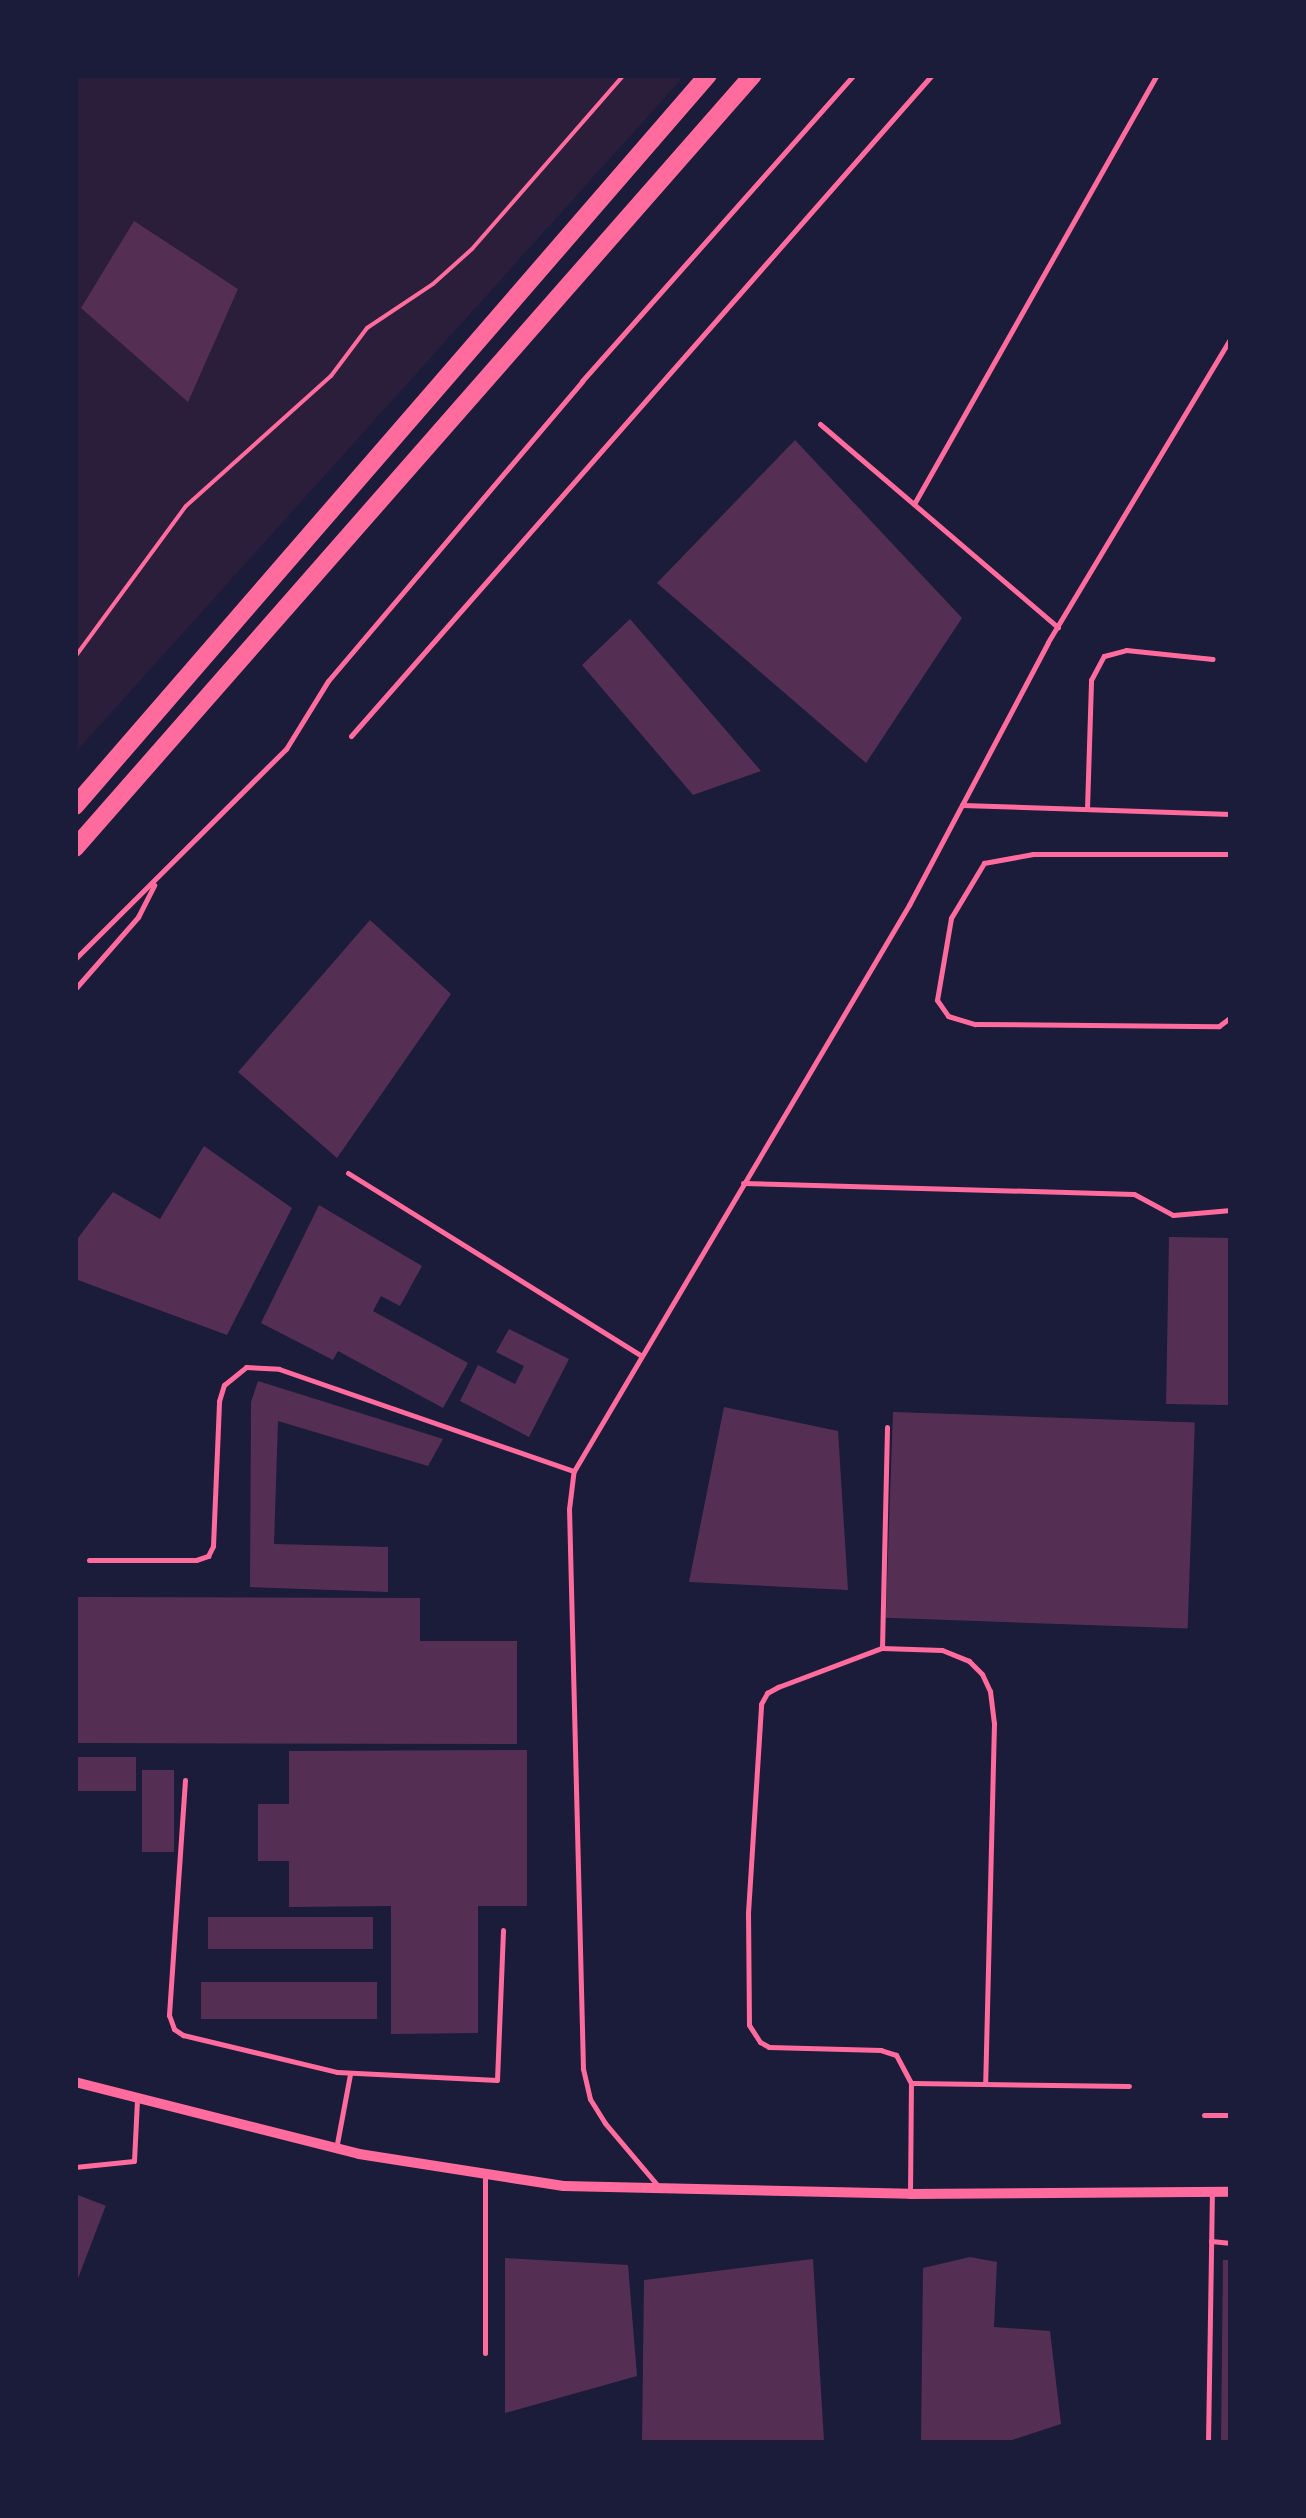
<!DOCTYPE html>
<html>
<head>
<meta charset="utf-8">
<style>
  body { margin:0 }
  #map { position:relative; width:1306px; height:2518px; overflow:hidden; background:#1b1b3a; font-family:Manrope,sans-serif }
  div>[style] { position:absolute }
  .green>* { inset:0; background:#2a1e3b }
  .building>* { inset:0; background:#542f53; transform-origin:0 0 }
  .path>* { height:4px; margin:-2px; padding:0 2px; transform-origin:2px; border-radius:2px; background:#ff6b9d }
  .service>* { height:5px; margin:-2.5px; padding:0 2.5px; transform-origin:2.5px; border-radius:2.5px; background:#ff6b9d }
  .minor>* { height:10px; margin:-5px; padding:0 5px; transform-origin:5px; border-radius:5px; background:#ff6b9d }
  .primary>* { height:18px; margin:-9px; padding:0 9px; transform-origin:9px; border-radius:9px; background:#ff6b9d }
  span { translate:-50% -50%; white-space:nowrap; text-align:center; line-height:1.15; -webkit-text-stroke:10px #1b1b3a; paint-order:stroke }
  .frame { position:absolute; inset:0; border:78px solid #1b1b3a; pointer-events:none }
</style>
</head>
<body>
<div id="map">
  <div class="green">
    <div style="clip-path:polygon(75px 75px,685px 75px,75px 753px)"></div>
  </div>
  <div class="building">
    <div style="clip-path:polygon(134px 221px,238px 289px,188px 402px,81px 308px)"></div>
    <div style="clip-path:polygon(795px 440px,962px 618px,866px 763px,657px 583px)"></div>
    <div style="clip-path:polygon(630px 619px,761px 771px,693px 795px,582px 665px)"></div>
    <div style="clip-path:polygon(370px 920px,451px 994px,337px 1158px,238px 1072px)"></div>
    <div style="clip-path:polygon(204px 1146px,292px 1208px,227px 1335px,75px 1279px,75px 1242px,113px 1192px,160px 1219px)"></div>
    <div style="clip-path:polygon(319px 1205px,422px 1266px,400px 1306px,381px 1296px,373px 1311px,468px 1363px,443px 1408px,338px 1351px,333px 1360px,261px 1323px)"></div>
    <div style="left:1169px;top:1237px;width:62px;height:167px;rotate:1deg"></div>
    <div style="clip-path:polygon(509px 1329px,569px 1359px,529px 1437px,460px 1401px,478px 1365px,515px 1384px,524px 1366px,496px 1352px)"></div>
    <div style="clip-path:polygon(258px 1381px,443px 1439px,428px 1466px,278px 1421px,274px 1544px,388px 1547px,388px 1592px,250px 1587px,251px 1402px)"></div>
    <div style="clip-path:polygon(724px 1407px,838px 1431px,848px 1590px,689px 1582px)"></div>
    <div style="left:893px;top:1412px;width:302px;height:206px;rotate:2deg"></div>
    <div style="clip-path:polygon(75px 1597px,420px 1598px,420px 1641px,517px 1641px,517px 1744px,75px 1743px)"></div>
    <div style="clip-path:polygon(527px 1750px,527px 1906px,478px 1906px,478px 2033px,391px 2034px,391px 1906px,289px 1907px,289px 1861px,258px 1861px,258px 1804px,289px 1804px,289px 1751px)"></div>
    <div style="left:136px;top:1757px;width:34px;height:61px;rotate:90deg"></div>
    <div style="left:142px;top:1770px;width:32px;height:82px"></div>
    <div style="left:373px;top:1917px;width:32px;height:165px;rotate:90deg"></div>
    <div style="left:377px;top:1982px;width:37px;height:176px;rotate:90deg"></div>
    <div style="left:75px;top:2194px;width:33px;height:249px;rotate:21deg"></div>
    <div style="clip-path:polygon(970px 2257px,997px 2262px,994px 2327px,1050px 2331px,1061px 2424px,1003px 2443px,921px 2443px,923px 2268px)"></div>
    <div style="clip-path:polygon(505px 2258px,628px 2265px,637px 2376px,505px 2413px)"></div>
    <div style="clip-path:polygon(813px 2259px,824px 2441px,642px 2443px,644px 2280px)"></div>
    <div style="clip-path:polygon(1223px 2260px,1231px 2260px,1231px 2443px,1221px 2443px)"></div>
  </div>
  <div class="path">
    <div style="left:75px;top:657px;width:187px;rotate:-53.7deg"></div>
    <div style="left:186px;top:506px;width:195px;rotate:-41.9deg"></div>
    <div style="left:331px;top:376px;width:60px;rotate:-53.1deg"></div>
    <div style="left:367px;top:328px;width:79px;rotate:-33.7deg"></div>
    <div style="left:433px;top:284px;width:52px;rotate:-41.9deg"></div>
    <div style="left:472px;top:249px;width:231px;rotate:-48.9deg"></div>
  </div>
  <div class="service">
    <div style="left:820px;top:424px;width:313px;rotate:40.5deg"></div>
    <div style="left:914px;top:504px;width:493px;rotate:-60.5deg"></div>
    <div style="left:351px;top:736px;width:880px;rotate:-48.69deg"></div>
    <div style="left:962px;top:805px;width:269px;rotate:1.9deg"></div>
    <div style="left:1087px;top:809px;width:129px;rotate:-88.2deg"></div>
    <div style="left:1091px;top:680px;width:27px;rotate:-62deg"></div>
    <div style="left:1104px;top:656px;width:23px;rotate:-15deg"></div>
    <div style="left:1126px;top:650px;width:87px;rotate:5.9deg"></div>
    <div style="left:1231px;top:854px;width:198px;rotate:180deg"></div>
    <div style="left:1033px;top:854px;width:50px;rotate:169.6deg"></div>
    <div style="left:984px;top:863px;width:64px;rotate:121deg"></div>
    <div style="left:951px;top:918px;width:83px;rotate:99.7deg"></div>
    <div style="left:937px;top:1000px;width:19px;rotate:55deg"></div>
    <div style="left:948px;top:1016px;width:28px;rotate:17deg"></div>
    <div style="left:975px;top:1024px;width:244px;rotate:0.5deg"></div>
    <div style="left:1219px;top:1026px;width:15px;rotate:-37deg"></div>
    <div style="left:75px;top:959px;width:298px;rotate:-44.9deg"></div>
    <div style="left:286px;top:749px;width:80px;rotate:-58.3deg"></div>
    <div style="left:328px;top:681px;width:393px;rotate:-49.7deg"></div>
    <div style="left:582px;top:381px;width:409px;rotate:-48.4deg"></div>
    <div style="left:75px;top:989px;width:96px;rotate:-48.8deg"></div>
    <div style="left:138px;top:917px;width:36px;rotate:-63deg"></div>
    <div style="left:348px;top:1173px;width:344px;rotate:31.9deg"></div>
    <div style="left:743px;top:1183px;width:391px;rotate:1.6deg"></div>
    <div style="left:1134px;top:1194px;width:44px;rotate:28.3deg"></div>
    <div style="left:1173px;top:1215px;width:58px;rotate:-4.9deg"></div>
    <div style="left:89px;top:1560px;width:107px"></div>
    <div style="left:196px;top:1560px;width:13px;rotate:-18deg"></div>
    <div style="left:208px;top:1556px;width:11px;rotate:-63deg"></div>
    <div style="left:213px;top:1546px;width:145px;rotate:-87.6deg"></div>
    <div style="left:219px;top:1401px;width:17px;rotate:-73deg"></div>
    <div style="left:224px;top:1385px;width:28px;rotate:-39deg"></div>
    <div style="left:246px;top:1367px;width:33px;rotate:3deg"></div>
    <div style="left:279px;top:1369px;width:312px;rotate:19.1deg"></div>
    <div style="left:882px;top:1648px;width:221px;rotate:-88.7deg"></div>
    <div style="left:185px;top:1780px;width:236px;rotate:93.9deg"></div>
    <div style="left:169px;top:2015px;width:15px;rotate:70deg"></div>
    <div style="left:174px;top:2029px;width:11px;rotate:34deg"></div>
    <div style="left:183px;top:2035px;width:158px;rotate:13.5deg"></div>
    <div style="left:337px;top:2072px;width:160px;rotate:2.9deg"></div>
    <div style="left:497px;top:2080px;width:150px;rotate:-87.7deg"></div>
    <div style="left:912px;top:2083px;width:217px;rotate:0.8deg"></div>
    <div style="left:1204px;top:2115px;width:27px"></div>
    <div style="left:336px;top:2149px;width:76px;rotate:-79.4deg"></div>
    <div style="left:75px;top:2167px;width:59px;rotate:-5.8deg"></div>
    <div style="left:134px;top:2161px;width:62px;rotate:-87.2deg"></div>
    <div style="left:485px;top:2177px;width:176px;rotate:90deg"></div>
    <div style="left:659px;top:2187px;width:84px;rotate:-130.2deg"></div>
    <div style="left:605px;top:2123px;width:28px;rotate:-122deg"></div>
    <div style="left:590px;top:2099px;width:31px;rotate:-103deg"></div>
    <div style="left:583px;top:2069px;width:560px;rotate:-91.43deg"></div>
    <div style="left:569px;top:1509px;width:38px;rotate:-83deg"></div>
    <div style="left:574px;top:1471px;width:658px;rotate:-59.38deg"></div>
    <div style="left:909px;top:905px;width:297px;rotate:-62.1deg"></div>
    <div style="left:1048px;top:642px;width:355px;rotate:-59deg"></div>
    <div style="left:910px;top:2194px;width:111px;rotate:-89.5deg"></div>
    <div style="left:911px;top:2083px;width:32px;rotate:-118deg"></div>
    <div style="left:896px;top:2055px;width:16px;rotate:-162deg"></div>
    <div style="left:881px;top:2050px;width:112px;rotate:-178.5deg"></div>
    <div style="left:769px;top:2047px;width:10px;rotate:-151deg"></div>
    <div style="left:760px;top:2042px;width:20px;rotate:-123deg"></div>
    <div style="left:749px;top:2025px;width:112px;rotate:-90.5deg"></div>
    <div style="left:748px;top:1913px;width:209px;rotate:-86.4deg"></div>
    <div style="left:761px;top:1704px;width:13px;rotate:-61deg"></div>
    <div style="left:767px;top:1693px;width:13px;rotate:-29deg"></div>
    <div style="left:778px;top:1687px;width:111px;rotate:-20.6deg"></div>
    <div style="left:882px;top:1648px;width:60px;rotate:1.9deg"></div>
    <div style="left:942px;top:1650px;width:29px;rotate:22deg"></div>
    <div style="left:969px;top:1661px;width:18px;rotate:45deg"></div>
    <div style="left:982px;top:1674px;width:19px;rotate:65deg"></div>
    <div style="left:990px;top:1691px;width:32px;rotate:83deg"></div>
    <div style="left:994px;top:1723px;width:361px;rotate:91.4deg"></div>
    <div style="left:1211px;top:2241px;width:20px;rotate:6deg"></div>
    <div style="left:1208px;top:2443px;width:248px;rotate:-89.1deg"></div>
  </div>
  <div class="minor">
    <div style="left:75px;top:2082px;width:293px;rotate:14.2deg"></div>
    <div style="left:359px;top:2154px;width:207px;rotate:8.9deg"></div>
    <div style="left:564px;top:2186px;width:346px;rotate:1.3deg"></div>
    <div style="left:910px;top:2194px;width:321px;rotate:-0.4deg"></div>
  </div>
  <div class="primary">
    <div style="left:75px;top:806px;width:967px;rotate:-49.11deg"></div>
    <div style="left:75px;top:848px;width:1028px;rotate:-48.75deg"></div>
  </div>
  <div class="frame"></div>
</div>
</body>
</html>
